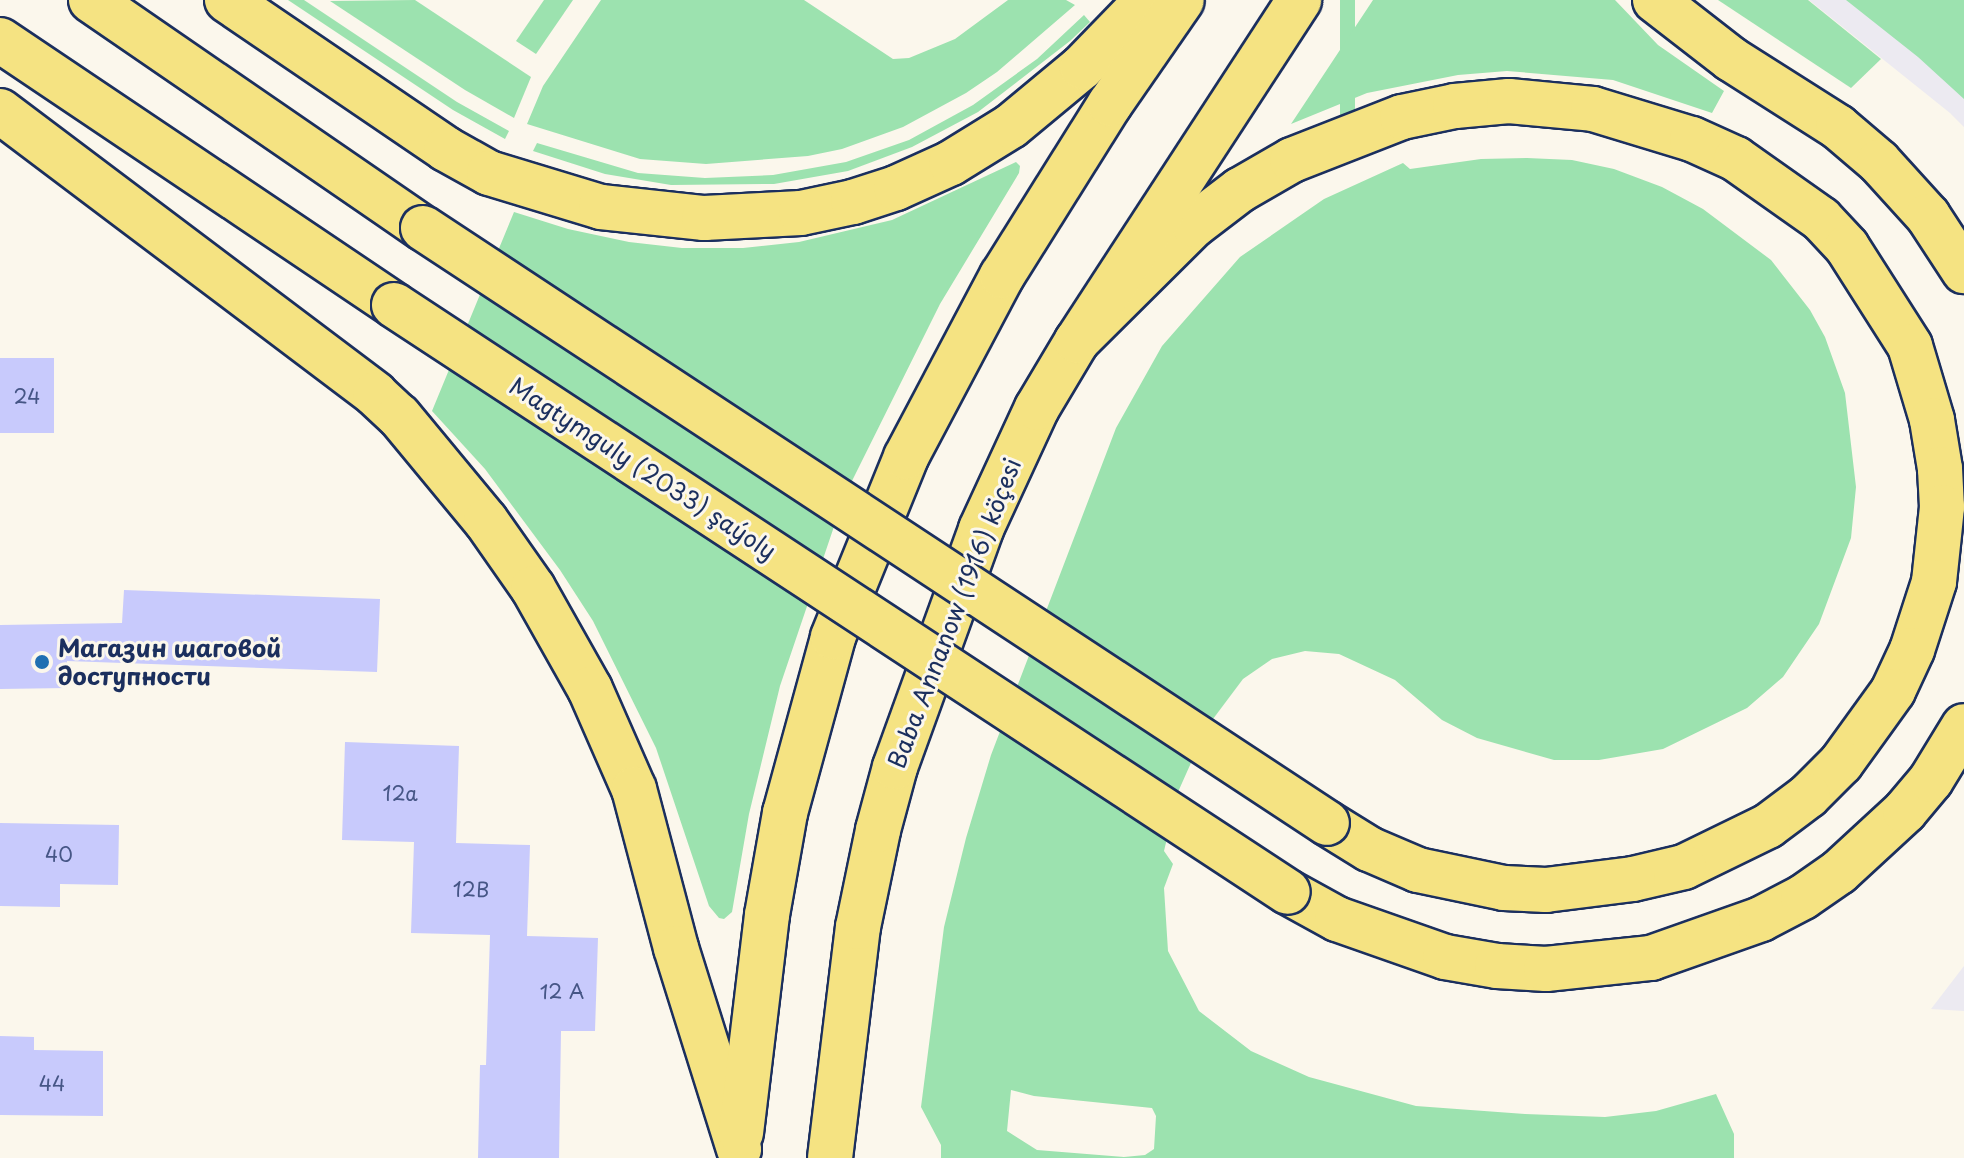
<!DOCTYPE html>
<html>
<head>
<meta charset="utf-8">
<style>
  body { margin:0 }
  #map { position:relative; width:1964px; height:1158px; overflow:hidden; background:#fbf7ec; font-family:"Playpen Sans",sans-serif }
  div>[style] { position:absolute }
  .built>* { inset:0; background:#eceaf1 }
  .green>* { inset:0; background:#9ce2af; transform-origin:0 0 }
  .building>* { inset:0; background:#c8cafc; transform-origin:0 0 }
  .roads { filter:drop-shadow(2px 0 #1b2f5e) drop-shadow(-2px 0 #1b2f5e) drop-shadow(0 2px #1b2f5e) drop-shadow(0 -2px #1b2f5e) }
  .major>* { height:44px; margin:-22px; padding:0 22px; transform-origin:22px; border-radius:22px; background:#f5e382 }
  .bridges { filter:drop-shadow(2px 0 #1b2f5e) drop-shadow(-2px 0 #1b2f5e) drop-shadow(0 2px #1b2f5e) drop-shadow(0 -2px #1b2f5e) }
  .major-bridge>* { height:44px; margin:-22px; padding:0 22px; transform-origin:22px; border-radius:22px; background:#f5e382 }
  .dots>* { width:22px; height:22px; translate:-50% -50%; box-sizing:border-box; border:4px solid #fbf7ec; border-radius:50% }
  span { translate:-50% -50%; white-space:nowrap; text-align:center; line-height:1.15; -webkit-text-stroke:6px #fbf7ec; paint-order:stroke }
  .number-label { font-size:20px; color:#465686 }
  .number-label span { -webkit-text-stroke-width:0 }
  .street-label { font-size:24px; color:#1b2f5e }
  .poi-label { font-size:24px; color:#1b2f5e; font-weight:700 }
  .left { translate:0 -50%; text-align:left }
</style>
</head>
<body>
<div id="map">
  <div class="built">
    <div style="clip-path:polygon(1809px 0,1964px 0,1964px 127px,1950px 113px)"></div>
    <div style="clip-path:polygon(1964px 966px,1964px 1011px,1931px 1009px)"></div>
  </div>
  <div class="green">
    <div style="clip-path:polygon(288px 0,304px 0,457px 102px,509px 131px,505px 139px,453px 110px)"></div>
    <div style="clip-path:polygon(415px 0,531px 77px,514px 118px,465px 90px,330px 1px)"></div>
    <div style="clip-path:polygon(544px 0,573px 0,536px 54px,516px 41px)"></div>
    <div style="clip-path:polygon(601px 0,804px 0,893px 59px,909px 58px,955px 39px,1008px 0,1066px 0,1075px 5px,997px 72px,966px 93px,903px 127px,842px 149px,808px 156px,706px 164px,640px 159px,527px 124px,543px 86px)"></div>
    <div style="left:1340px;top:0;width:15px;height:127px"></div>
    <div style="clip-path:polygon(1373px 0,1615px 0,1658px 45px,1724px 91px,1712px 113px,1613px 80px,1507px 71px,1458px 75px,1367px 93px,1291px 124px)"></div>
    <div style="clip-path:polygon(1718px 0,1808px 0,1881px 59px,1851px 88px)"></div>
    <div style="clip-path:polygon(1846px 0,1964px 0,1964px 99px,1918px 57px)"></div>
    <div style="clip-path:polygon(1084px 15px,1090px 22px,1070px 41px,978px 112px,912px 147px,848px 171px,774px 184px,671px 185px,605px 174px,533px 151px,537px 143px,638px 173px,705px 178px,773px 175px,846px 162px,909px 140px,973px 105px,1037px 59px)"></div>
    <div style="clip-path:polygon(evenodd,1527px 158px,1572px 160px,1614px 169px,1662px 187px,1703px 209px,1771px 260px,1810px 310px,1825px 337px,1845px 393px,1856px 487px,1851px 538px,1819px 624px,1783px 677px,1747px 708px,1663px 749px,1599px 760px,1554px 760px,1477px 738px,1442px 720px,1395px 680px,1339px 654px,1305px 651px,1272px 659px,1243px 679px,1207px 727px,1178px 792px,1164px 851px,1173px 864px,1164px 888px,1168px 951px,1199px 1011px,1251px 1051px,1309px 1077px,1416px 1106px,1525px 1114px,1605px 1117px,1656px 1111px,1716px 1094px,1734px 1134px,1734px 1158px,941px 1158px,941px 1145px,921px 1107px,944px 927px,966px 838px,991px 755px,1116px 428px,1162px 346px,1240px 257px,1324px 199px,1403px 163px,1410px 169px,1481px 159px,1527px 158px,1011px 1090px,1034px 1096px,1152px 1108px,1156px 1116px,1154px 1149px,1145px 1155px,1124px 1157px,1037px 1150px,1007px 1131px,1011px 1090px)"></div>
    <div style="clip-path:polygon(1016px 162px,1020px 166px,1019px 173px,940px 304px,844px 497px,780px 686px,749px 814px,732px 912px,724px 919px,719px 918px,709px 906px,656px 748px,593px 621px,560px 570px,485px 469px,432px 411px,514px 212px,568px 229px,629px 242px,682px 248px,743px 248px,799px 242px,892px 220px)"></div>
  </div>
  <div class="building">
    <div style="left:0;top:358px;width:54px;height:75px"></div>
    <div style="clip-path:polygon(124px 590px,380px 599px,377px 672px,67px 661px,67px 688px,0 689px,0 625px,122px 623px)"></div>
    <div style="clip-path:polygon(345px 742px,459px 746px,456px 843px,530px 845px,527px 936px,598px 938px,595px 1031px,561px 1031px,559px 1158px,478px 1158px,480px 1065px,486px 1065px,490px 935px,411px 933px,414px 842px,342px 840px)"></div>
    <div style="clip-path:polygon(0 823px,119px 825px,118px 885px,60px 884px,60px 907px,0 906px)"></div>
    <div style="clip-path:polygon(0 1036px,34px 1037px,34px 1050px,103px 1051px,103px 1116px,0 1115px)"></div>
  </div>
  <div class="roads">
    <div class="major">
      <div style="left:91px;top:0;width:403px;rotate:34.5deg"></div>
      <div style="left:227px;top:0;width:265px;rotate:34.2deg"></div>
      <div style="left:446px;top:149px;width:49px;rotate:29.2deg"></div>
      <div style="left:489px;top:173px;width:117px;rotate:16.9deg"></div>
      <div style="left:601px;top:207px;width:104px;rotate:6.1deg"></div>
      <div style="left:704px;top:218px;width:97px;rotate:-3deg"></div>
      <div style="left:801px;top:213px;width:53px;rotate:-11.9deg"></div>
      <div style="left:853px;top:202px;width:45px;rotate:-18deg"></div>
      <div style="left:896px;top:188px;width:60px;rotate:-24.4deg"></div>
      <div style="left:951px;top:163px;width:70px;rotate:-31.7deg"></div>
      <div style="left:1011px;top:126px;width:92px;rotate:-39.7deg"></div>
      <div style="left:1082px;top:67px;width:93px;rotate:-45.9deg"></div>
      <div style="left:1655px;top:0;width:96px;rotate:37.8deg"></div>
      <div style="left:1731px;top:59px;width:127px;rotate:32.4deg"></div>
      <div style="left:1838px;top:127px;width:54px;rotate:40.5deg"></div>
      <div style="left:1879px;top:162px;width:73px;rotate:47.8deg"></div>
      <div style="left:1928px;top:216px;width:66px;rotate:56.8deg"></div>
      <div style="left:0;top:40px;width:475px;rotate:33.9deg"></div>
      <div style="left:0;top:111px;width:470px;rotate:37deg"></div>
      <div style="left:375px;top:394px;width:33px;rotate:43deg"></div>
      <div style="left:399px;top:416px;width:136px;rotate:50.4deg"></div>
      <div style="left:486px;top:521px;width:82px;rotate:55deg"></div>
      <div style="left:533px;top:588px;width:116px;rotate:60.6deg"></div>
      <div style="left:590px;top:689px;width:109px;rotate:66.3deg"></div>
      <div style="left:634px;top:789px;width:164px;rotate:75.2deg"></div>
      <div style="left:676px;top:948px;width:211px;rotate:72.6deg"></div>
      <div style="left:1077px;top:341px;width:165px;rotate:-44.8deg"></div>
      <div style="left:1194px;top:225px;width:58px;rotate:-37.3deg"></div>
      <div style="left:1240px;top:190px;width:60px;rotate:-30deg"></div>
      <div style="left:1292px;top:160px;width:118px;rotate:-21.4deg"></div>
      <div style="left:1402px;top:117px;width:54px;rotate:-11.7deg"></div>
      <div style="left:1455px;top:106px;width:54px;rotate:-5.3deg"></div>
      <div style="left:1509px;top:101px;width:84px;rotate:5.4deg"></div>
      <div style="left:1593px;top:109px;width:103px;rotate:16.9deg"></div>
      <div style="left:1692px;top:139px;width:48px;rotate:24.4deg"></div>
      <div style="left:1736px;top:159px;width:104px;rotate:35.2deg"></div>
      <div style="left:1821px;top:219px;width:38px;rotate:47deg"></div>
      <div style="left:1847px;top:247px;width:117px;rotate:57.5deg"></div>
      <div style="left:1910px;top:346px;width:77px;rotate:73.4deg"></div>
      <div style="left:1932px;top:420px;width:50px;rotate:80.7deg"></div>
      <div style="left:1940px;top:469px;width:38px;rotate:87deg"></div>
      <div style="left:1942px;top:507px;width:75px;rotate:96.1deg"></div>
      <div style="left:1934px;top:582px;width:71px;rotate:107.9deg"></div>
      <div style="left:1912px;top:650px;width:45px;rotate:114.9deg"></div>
      <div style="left:1893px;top:691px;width:89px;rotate:125.8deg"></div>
      <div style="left:1841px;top:763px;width:47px;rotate:135deg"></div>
      <div style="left:1808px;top:796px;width:50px;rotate:143.1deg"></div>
      <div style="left:1768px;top:826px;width:93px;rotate:154deg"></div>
      <div style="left:1684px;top:867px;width:52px;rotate:166.8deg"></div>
      <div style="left:1633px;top:879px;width:88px;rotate:172.8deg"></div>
      <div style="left:1546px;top:890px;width:42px;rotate:-177.3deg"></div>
      <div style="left:1504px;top:888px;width:88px;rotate:-168.2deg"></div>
      <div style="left:1418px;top:870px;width:53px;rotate:-156.8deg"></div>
      <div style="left:1369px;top:849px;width:49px;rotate:-148.2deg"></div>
      <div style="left:1288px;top:892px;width:56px;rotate:28.9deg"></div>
      <div style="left:1337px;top:919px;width:114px;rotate:19.4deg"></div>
      <div style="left:1445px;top:957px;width:53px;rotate:9.8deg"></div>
      <div style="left:1497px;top:966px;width:49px;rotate:3.5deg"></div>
      <div style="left:1546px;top:969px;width:106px;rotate:-6deg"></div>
      <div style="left:1651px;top:958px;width:117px;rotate:-19.5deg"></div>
      <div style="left:1761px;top:919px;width:47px;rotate:-27.6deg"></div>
      <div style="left:1803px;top:897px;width:44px;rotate:-34.8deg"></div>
      <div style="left:1839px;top:872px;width:90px;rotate:-42.7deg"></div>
      <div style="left:1905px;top:811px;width:40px;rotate:-50deg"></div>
      <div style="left:1931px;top:780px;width:63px;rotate:-58.6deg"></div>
      <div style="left:741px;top:1133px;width:220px;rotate:-83.2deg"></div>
      <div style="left:767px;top:915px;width:104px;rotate:-80deg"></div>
      <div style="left:785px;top:813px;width:182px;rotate:-74.7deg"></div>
      <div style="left:833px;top:637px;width:194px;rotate:-67.9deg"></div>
      <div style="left:906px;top:457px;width:205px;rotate:-62.1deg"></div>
      <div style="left:1002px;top:276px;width:203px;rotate:-57.9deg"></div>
      <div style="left:1110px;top:104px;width:126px;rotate:-55.3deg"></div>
      <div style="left:830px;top:1158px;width:233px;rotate:-83.1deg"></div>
      <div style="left:858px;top:927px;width:99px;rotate:-78.3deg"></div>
      <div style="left:878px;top:830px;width:65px;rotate:-74.9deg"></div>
      <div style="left:895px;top:767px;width:253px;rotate:-70.1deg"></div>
      <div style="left:981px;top:529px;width:133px;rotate:-65.2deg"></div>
      <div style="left:1037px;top:408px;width:78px;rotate:-59.2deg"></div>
      <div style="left:1077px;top:341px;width:407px;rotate:-56.9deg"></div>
    </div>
  </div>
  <div class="bridges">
    <div class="major-bridge">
      <div style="left:423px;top:228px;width:1082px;rotate:33.35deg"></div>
      <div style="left:394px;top:305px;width:1069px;rotate:33.29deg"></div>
    </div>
  </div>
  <div class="dots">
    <div style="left:42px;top:662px;background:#1f6fb2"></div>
  </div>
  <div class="number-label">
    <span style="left:27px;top:396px">24</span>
    <span style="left:400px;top:793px">12a</span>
    <span style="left:59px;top:854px">40</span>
    <span style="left:471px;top:889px">12B</span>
    <span style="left:562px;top:991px">12 A</span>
    <span style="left:52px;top:1083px">44</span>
  </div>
  <div class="street-label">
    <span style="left:643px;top:468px;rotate:33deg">Magtymguly (2033) şaýoly</span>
    <span style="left:954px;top:613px;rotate:-69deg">Baba Annanow (1916) köçesi</span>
  </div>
  <div class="poi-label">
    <span class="left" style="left:58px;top:662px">Магазин шаговой<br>доступности</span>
  </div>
</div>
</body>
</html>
